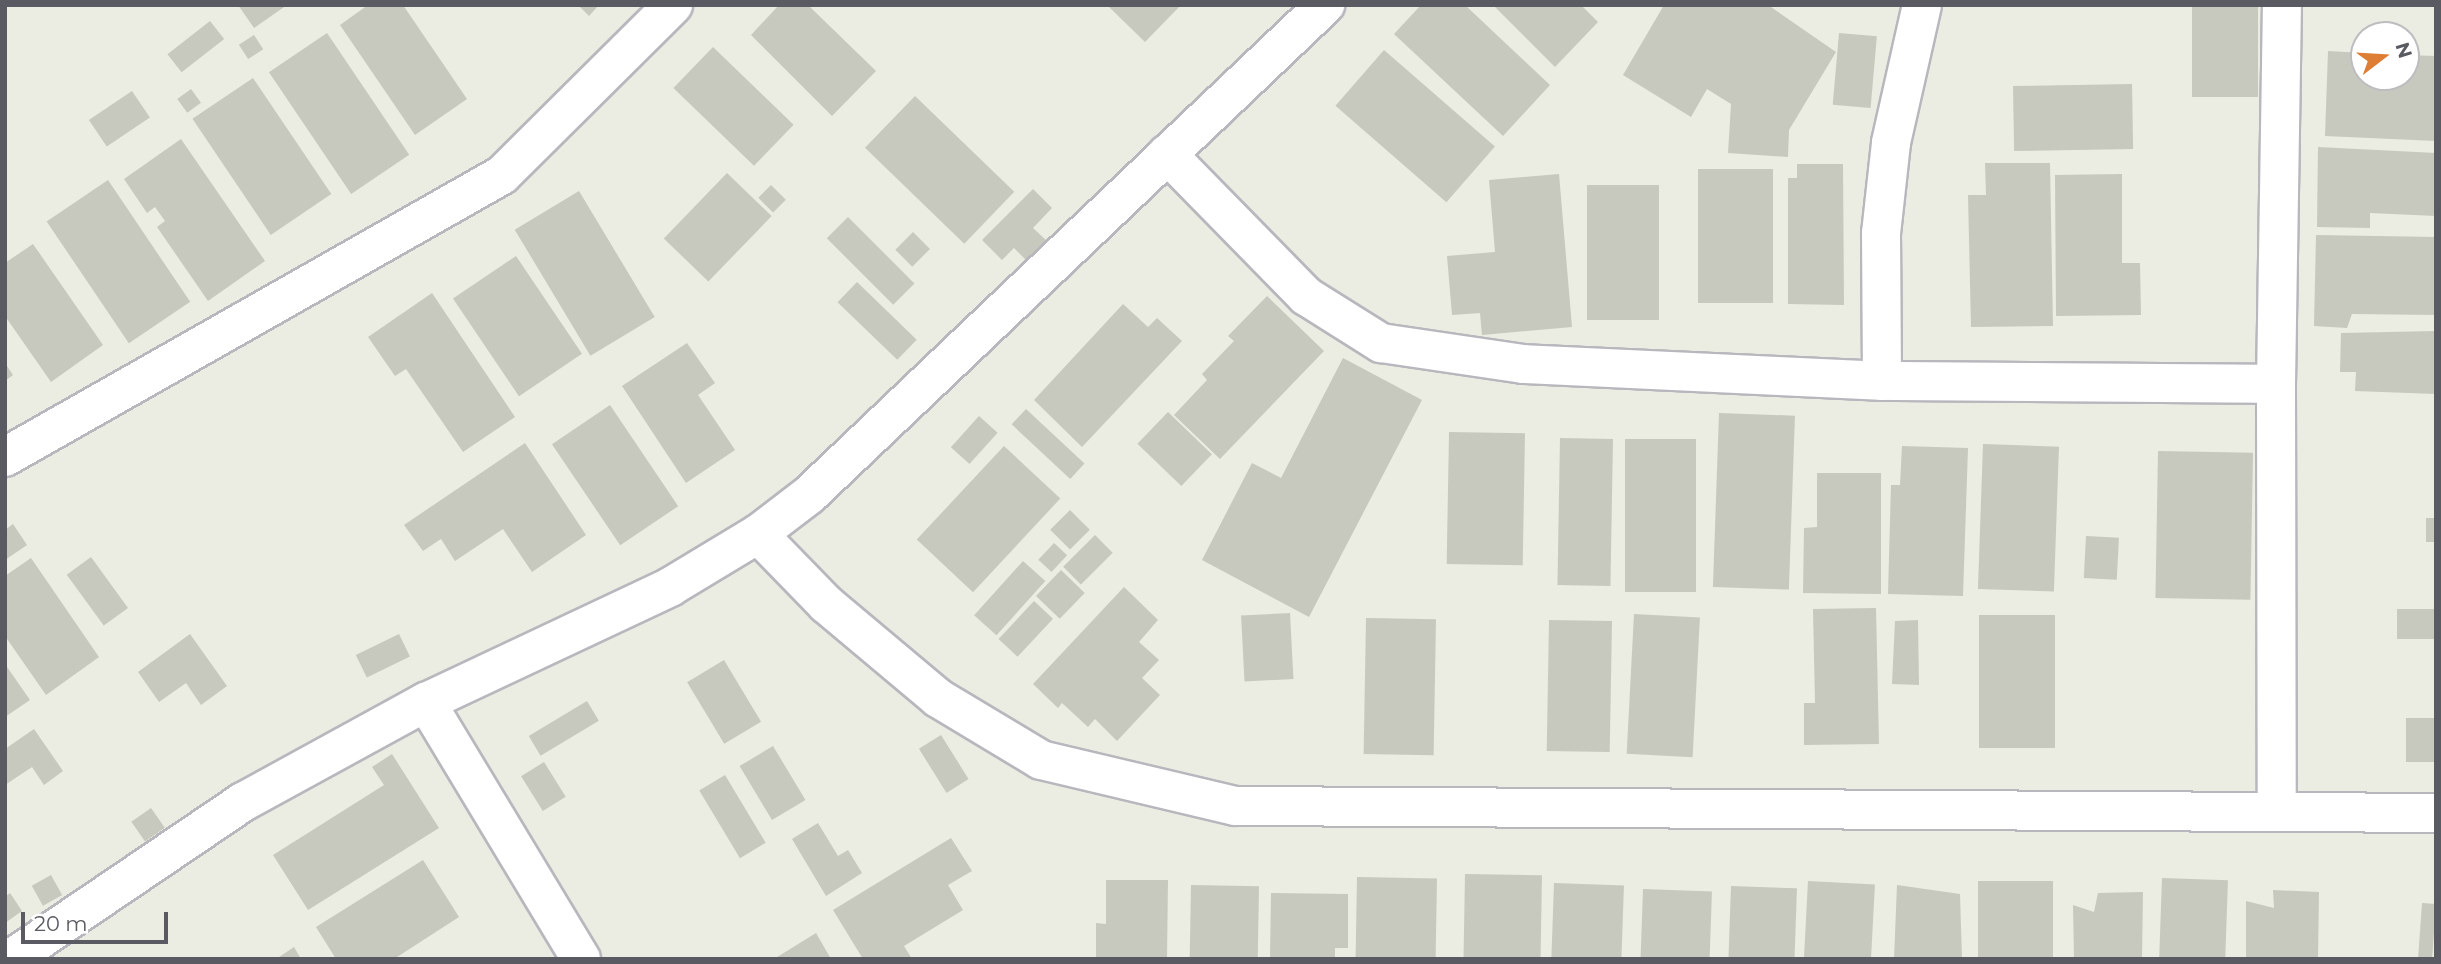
<!DOCTYPE html>
<html>
<head>
<meta charset="utf-8">
<style>
  body { margin:0 }
  #map { position:relative; width:2441px; height:964px; overflow:hidden; background:#ebece2; font-family:Montserrat,sans-serif }
  div>[style] { position:absolute }
  .building>* { inset:0; background:#c7c8be; transform-origin:0 0 }
  .roads { filter:drop-shadow(2px 0 #b7b7bd) drop-shadow(-2px 0 #b7b7bd) drop-shadow(0 2px #b7b7bd) drop-shadow(0 -2px #b7b7bd) }
  .minor>* { height:38px; margin:-19px; padding:0 19px; transform-origin:19px; border-radius:19px; background:#fff }
  span { translate:-50% -50%; white-space:nowrap; text-align:center; line-height:1.15; -webkit-text-stroke:7px #fff; paint-order:stroke }
  .frame { position:absolute; inset:0; border:7px solid #5a5b62; pointer-events:none }
  .north { position:absolute; left:2350px; top:21px; width:70px; height:70px; box-sizing:border-box; background:#fff; border:2px solid #bdbdc0; border-radius:50%; rotate:73deg; font-size:19px; font-weight:700; line-height:28px; text-align:center; color:#5a5b62 }
  .north::after { content:''; display:block; margin:auto; width:24px; height:32px; background:#de7e35; clip-path:polygon(50% 0,100% 100%,50% 72%,0 100%) }
  .scale { position:absolute; left:21px; top:912px; width:147px; height:32px; box-sizing:border-box; border:4px solid #5a5b62; border-top:0; padding-left:9px; font-size:21px; line-height:24px; white-space:nowrap; color:#5a5b62; -webkit-text-stroke:5px #fff; paint-order:stroke }
</style>
</head>
<body>
<div id="map">
  <div class="building">
    <div style="clip-path:polygon(238px 5px,287px 5px,254px 28px)"></div>
    <div style="clip-path:polygon(368px 5px,403px 5px,467px 99px,415px 135px,340px 25px)"></div>
    <div style="clip-path:polygon(578px 5px,599px 5px,589px 16px)"></div>
    <div style="clip-path:polygon(779px 5px,808px 5px,876px 71px,832px 116px,751px 35px)"></div>
    <div style="clip-path:polygon(1107px 5px,1181px 5px,1145px 42px)"></div>
    <div style="clip-path:polygon(1421px 5px,1465px 5px,1550px 85px,1503px 136px,1394px 34px)"></div>
    <div style="clip-path:polygon(1493px 5px,1581px 5px,1598px 22px,1555px 67px)"></div>
    <div style="clip-path:polygon(1664px 5px,1768px 5px,1836px 52px,1789px 130px,1788px 157px,1728px 153px,1731px 104px,1707px 89px,1691px 117px,1623px 75px)"></div>
    <div style="left:2192px;top:5px;width:66px;height:92px"></div>
    <div style="left:210px;top:21px;width:23px;height:54px;rotate:52deg"></div>
    <div style="left:327px;top:33px;width:147px;height:70px;rotate:56deg"></div>
    <div style="left:1839px;top:33px;width:38px;height:72px;rotate:5deg"></div>
    <div style="left:254px;top:35px;width:17px;height:18px;rotate:57deg"></div>
    <div style="left:713px;top:47px;width:112px;height:57px;rotate:44deg"></div>
    <div style="left:1384px;top:50px;width:147px;height:74px;rotate:41deg"></div>
    <div style="clip-path:polygon(2328px 51px,2364px 53px,2364px 77px,2406px 77px,2406px 55px,2436px 56px,2436px 141px,2325px 136px)"></div>
    <div style="left:253px;top:78px;width:140px;height:73px;rotate:56deg"></div>
    <div style="left:2132px;top:84px;width:65px;height:119px;rotate:89deg"></div>
    <div style="left:191px;top:89px;width:17px;height:17px;rotate:54deg"></div>
    <div style="left:132px;top:91px;width:32px;height:52px;rotate:56deg"></div>
    <div style="left:915px;top:96px;width:138px;height:72px;rotate:44deg"></div>
    <div style="clip-path:polygon(181px 139px,265px 261px,208px 301px,157px 227px,165px 221px,155px 207px,147px 213px,124px 179px)"></div>
    <div style="clip-path:polygon(2318px 147px,2436px 153px,2436px 216px,2370px 213px,2370px 228px,2317px 227px)"></div>
    <div style="clip-path:polygon(1985px 163px,2050px 163px,2053px 326px,1971px 327px,1968px 195px,1986px 195px)"></div>
    <div style="clip-path:polygon(1797px 164px,1843px 164px,1844px 305px,1788px 304px,1788px 178px,1797px 178px)"></div>
    <div style="left:1698px;top:169px;width:75px;height:134px"></div>
    <div style="left:727px;top:173px;width:62px;height:91px;rotate:44deg"></div>
    <div style="clip-path:polygon(1559px 174px,1572px 327px,1482px 335px,1480px 313px,1452px 315px,1447px 256px,1495px 252px,1489px 180px)"></div>
    <div style="clip-path:polygon(2122px 174px,2122px 263px,2140px 263px,2141px 315px,2056px 316px,2055px 175px)"></div>
    <div style="left:108px;top:180px;width:147px;height:74px;rotate:56deg"></div>
    <div style="left:771px;top:185px;width:21px;height:18px;rotate:45deg"></div>
    <div style="left:1659px;top:185px;width:135px;height:72px;rotate:90deg"></div>
    <div style="clip-path:polygon(1033px 189px,1052px 208px,1033px 228px,1048px 242px,1029px 263px,1014px 248px,1002px 260px,982px 240px)"></div>
    <div style="left:579px;top:191px;width:147px;height:75px;rotate:59deg"></div>
    <div style="left:848px;top:217px;width:94px;height:30px;rotate:45deg"></div>
    <div style="left:913px;top:232px;width:24px;height:25px;rotate:45deg"></div>
    <div style="clip-path:polygon(2316px 235px,2436px 237px,2436px 315px,2352px 314px,2347px 328px,2314px 326px)"></div>
    <div style="clip-path:polygon(33px 244px,103px 345px,51px 382px,5px 316px,5px 263px)"></div>
    <div style="left:516px;top:256px;width:118px;height:76px;rotate:56deg"></div>
    <div style="left:857px;top:282px;width:83px;height:28px;rotate:44deg"></div>
    <div style="clip-path:polygon(432px 293px,515px 417px,463px 452px,406px 369px,395px 376px,368px 337px)"></div>
    <div style="clip-path:polygon(1267px 296px,1324px 351px,1220px 459px,1174px 415px,1207px 380px,1202px 374px,1234px 341px,1228px 336px)"></div>
    <div style="clip-path:polygon(1123px 304px,1148px 327px,1157px 318px,1182px 341px,1082px 447px,1034px 400px)"></div>
    <div style="clip-path:polygon(2436px 331px,2436px 394px,2355px 391px,2356px 372px,2340px 372px,2341px 333px)"></div>
    <div style="clip-path:polygon(687px 343px,715px 383px,698px 395px,735px 450px,686px 483px,622px 386px)"></div>
    <div style="clip-path:polygon(1343px 358px,1422px 400px,1309px 617px,1202px 560px,1252px 463px,1281px 478px)"></div>
    <div style="clip-path:polygon(5px 363px,13px 375px,5px 381px)"></div>
    <div style="left:610px;top:405px;width:122px;height:70px;rotate:56deg"></div>
    <div style="left:1026px;top:409px;width:80px;height:21px;rotate:43deg"></div>
    <div style="left:1168px;top:412px;width:61px;height:44px;rotate:44deg"></div>
    <div style="left:1719px;top:413px;width:76px;height:174px;rotate:2deg"></div>
    <div style="left:979px;top:416px;width:25px;height:42px;rotate:42deg"></div>
    <div style="left:1449px;top:432px;width:76px;height:132px;rotate:1deg"></div>
    <div style="left:1560px;top:438px;width:53px;height:147px;rotate:1deg"></div>
    <div style="left:1625px;top:439px;width:71px;height:153px"></div>
    <div style="clip-path:polygon(525px 443px,586px 535px,532px 572px,503px 529px,455px 561px,441px 539px,423px 551px,404px 525px)"></div>
    <div style="left:1983px;top:444px;width:76px;height:145px;rotate:2deg"></div>
    <div style="left:1004px;top:446px;width:77px;height:128px;rotate:43deg"></div>
    <div style="clip-path:polygon(1902px 446px,1968px 448px,1963px 596px,1888px 594px,1891px 485px,1900px 485px)"></div>
    <div style="left:2158px;top:451px;width:95px;height:147px;rotate:1deg"></div>
    <div style="clip-path:polygon(1817px 473px,1881px 473px,1881px 594px,1803px 593px,1804px 528px,1817px 527px)"></div>
    <div style="left:1070px;top:510px;width:28px;height:28px;rotate:45deg"></div>
    <div style="left:2436px;top:518px;width:24px;height:10px;rotate:90deg"></div>
    <div style="clip-path:polygon(13px 524px,27px 545px,5px 560px,5px 530px)"></div>
    <div style="left:1095px;top:535px;width:25px;height:45px;rotate:45deg"></div>
    <div style="left:2086px;top:536px;width:33px;height:42px;rotate:3deg"></div>
    <div style="left:1054px;top:543px;width:18px;height:23px;rotate:43deg"></div>
    <div style="left:91px;top:557px;width:63px;height:30px;rotate:54deg"></div>
    <div style="clip-path:polygon(31px 558px,99px 657px,46px 695px,5px 636px,5px 576px)"></div>
    <div style="left:1023px;top:561px;width:30px;height:73px;rotate:42deg"></div>
    <div style="left:1061px;top:570px;width:33px;height:36px;rotate:44deg"></div>
    <div style="clip-path:polygon(1124px 587px,1158px 620px,1139px 642px,1159px 660px,1142px 678px,1160px 695px,1117px 741px,1095px 719px,1088px 727px,1062px 703px,1058px 708px,1033px 684px)"></div>
    <div style="left:1034px;top:601px;width:26px;height:52px;rotate:43deg"></div>
    <div style="clip-path:polygon(1876px 608px,1879px 744px,1804px 745px,1804px 703px,1815px 703px,1813px 609px)"></div>
    <div style="left:2397px;top:609px;width:39px;height:30px"></div>
    <div style="left:1290px;top:613px;width:66px;height:49px;rotate:87deg"></div>
    <div style="left:1634px;top:614px;width:66px;height:140px;rotate:3deg"></div>
    <div style="left:1979px;top:615px;width:76px;height:133px"></div>
    <div style="left:1366px;top:618px;width:70px;height:136px;rotate:1deg"></div>
    <div style="left:1549px;top:620px;width:63px;height:131px;rotate:1deg"></div>
    <div style="clip-path:polygon(1918px 620px,1919px 685px,1892px 684px,1895px 621px)"></div>
    <div style="clip-path:polygon(190px 634px,227px 686px,201px 705px,186px 683px,159px 702px,138px 672px)"></div>
    <div style="left:399px;top:634px;width:25px;height:48px;rotate:64deg"></div>
    <div style="left:724px;top:660px;width:72px;height:43px;rotate:59deg"></div>
    <div style="clip-path:polygon(5px 664px,30px 700px,5px 717px)"></div>
    <div style="left:587px;top:701px;width:23px;height:68px;rotate:59deg"></div>
    <div style="left:2436px;top:718px;width:44px;height:30px;rotate:90deg"></div>
    <div style="clip-path:polygon(34px 729px,63px 771px,44px 785px,32px 767px,5px 785px,5px 749px)"></div>
    <div style="left:941px;top:735px;width:52px;height:26px;rotate:58deg"></div>
    <div style="left:773px;top:746px;width:63px;height:39px;rotate:59deg"></div>
    <div style="clip-path:polygon(392px 754px,439px 828px,308px 910px,273px 855px,384px 785px,372px 767px)"></div>
    <div style="left:544px;top:762px;width:41px;height:27px;rotate:58deg"></div>
    <div style="left:725px;top:775px;width:79px;height:30px;rotate:59deg"></div>
    <div style="left:151px;top:808px;width:24px;height:24px;rotate:55deg"></div>
    <div style="clip-path:polygon(818px 823px,838px 856px,848px 850px,862px 873px,826px 896px,792px 839px)"></div>
    <div style="clip-path:polygon(951px 838px,972px 871px,948px 885px,963px 910px,904px 946px,912px 959px,863px 959px,833px 910px)"></div>
    <div style="clip-path:polygon(423px 860px,459px 917px,394px 959px,336px 959px,316px 927px)"></div>
    <div style="left:1465px;top:874px;width:77px;height:85px;rotate:1deg"></div>
    <div style="left:51px;top:875px;width:23px;height:22px;rotate:61deg"></div>
    <div style="left:1357px;top:877px;width:80px;height:82px;rotate:1deg"></div>
    <div style="left:2162px;top:878px;width:66px;height:81px;rotate:2deg"></div>
    <div style="clip-path:polygon(1106px 880px,1168px 880px,1167px 959px,1096px 959px,1096px 923px,1106px 924px)"></div>
    <div style="left:1808px;top:881px;width:67px;height:78px;rotate:3deg"></div>
    <div style="left:1978px;top:881px;width:75px;height:78px"></div>
    <div style="left:1554px;top:883px;width:70px;height:76px;rotate:2deg"></div>
    <div style="left:1191px;top:885px;width:68px;height:74px;rotate:1deg"></div>
    <div style="clip-path:polygon(1897px 885px,1960px 894px,1962px 959px,1894px 959px)"></div>
    <div style="left:1731px;top:886px;width:66px;height:73px;rotate:2deg"></div>
    <div style="left:1643px;top:889px;width:69px;height:70px;rotate:2deg"></div>
    <div style="clip-path:polygon(2273px 890px,2319px 892px,2318px 959px,2246px 959px,2246px 901px,2274px 908px)"></div>
    <div style="clip-path:polygon(2143px 892px,2142px 959px,2074px 959px,2073px 905px,2094px 912px,2098px 893px)"></div>
    <div style="clip-path:polygon(10px 893px,22px 911px,5px 923px,5px 897px)"></div>
    <div style="clip-path:polygon(1271px 893px,1348px 894px,1348px 948px,1335px 948px,1335px 959px,1270px 959px)"></div>
    <div style="left:2422px;top:903px;width:14px;height:56px;rotate:4deg"></div>
    <div style="clip-path:polygon(816px 933px,831px 959px,774px 959px)"></div>
    <div style="clip-path:polygon(294px 947px,301px 959px,276px 959px)"></div>
  </div>
  <div class="roads">
    <div class="minor">
      <div style="left:1922px;top:5px;width:141px;rotate:102.7deg"></div>
      <div style="left:1891px;top:143px;width:91px;rotate:96.3deg"></div>
      <div style="left:1881px;top:233px;width:148px;rotate:89.6deg"></div>
      <div style="left:1882px;top:381px;width:394px;rotate:0.4deg"></div>
      <div style="left:2276px;top:384px;width:428px;rotate:89.9deg"></div>
      <div style="left:1167px;top:154px;width:199px;rotate:45.6deg"></div>
      <div style="left:1306px;top:296px;width:89px;rotate:32.1deg"></div>
      <div style="left:1381px;top:343px;width:144px;rotate:8.4deg"></div>
      <div style="left:1523px;top:364px;width:359px;rotate:2.7deg"></div>
      <div style="left:2276px;top:384px;width:379px;rotate:-89.1deg"></div>
      <div style="left:5px;top:457px;width:571px;rotate:-29.57deg"></div>
      <div style="left:502px;top:175px;width:241px;rotate:-44.8deg"></div>
      <div style="left:758px;top:534px;width:98px;rotate:45.8deg"></div>
      <div style="left:826px;top:604px;width:146px;rotate:40deg"></div>
      <div style="left:938px;top:698px;width:120px;rotate:31deg"></div>
      <div style="left:1041px;top:760px;width:199px;rotate:13.3deg"></div>
      <div style="left:1235px;top:806px;width:1201px;rotate:0.33deg"></div>
      <div style="left:426px;top:702px;width:300px;rotate:58.9deg"></div>
      <div style="left:11px;top:959px;width:280px;rotate:-34.1deg"></div>
      <div style="left:243px;top:802px;width:209px;rotate:-28.7deg"></div>
      <div style="left:426px;top:702px;width:270px;rotate:-25.2deg"></div>
      <div style="left:670px;top:587px;width:103px;rotate:-31.1deg"></div>
      <div style="left:758px;top:534px;width:64px;rotate:-37.4deg"></div>
      <div style="left:809px;top:495px;width:712px;rotate:-43.52deg"></div>
    </div>
  </div>
  <div class="frame"></div>
  <div class="north">N</div>
  <div class="scale">20 m</div>
</div>
</body>
</html>
